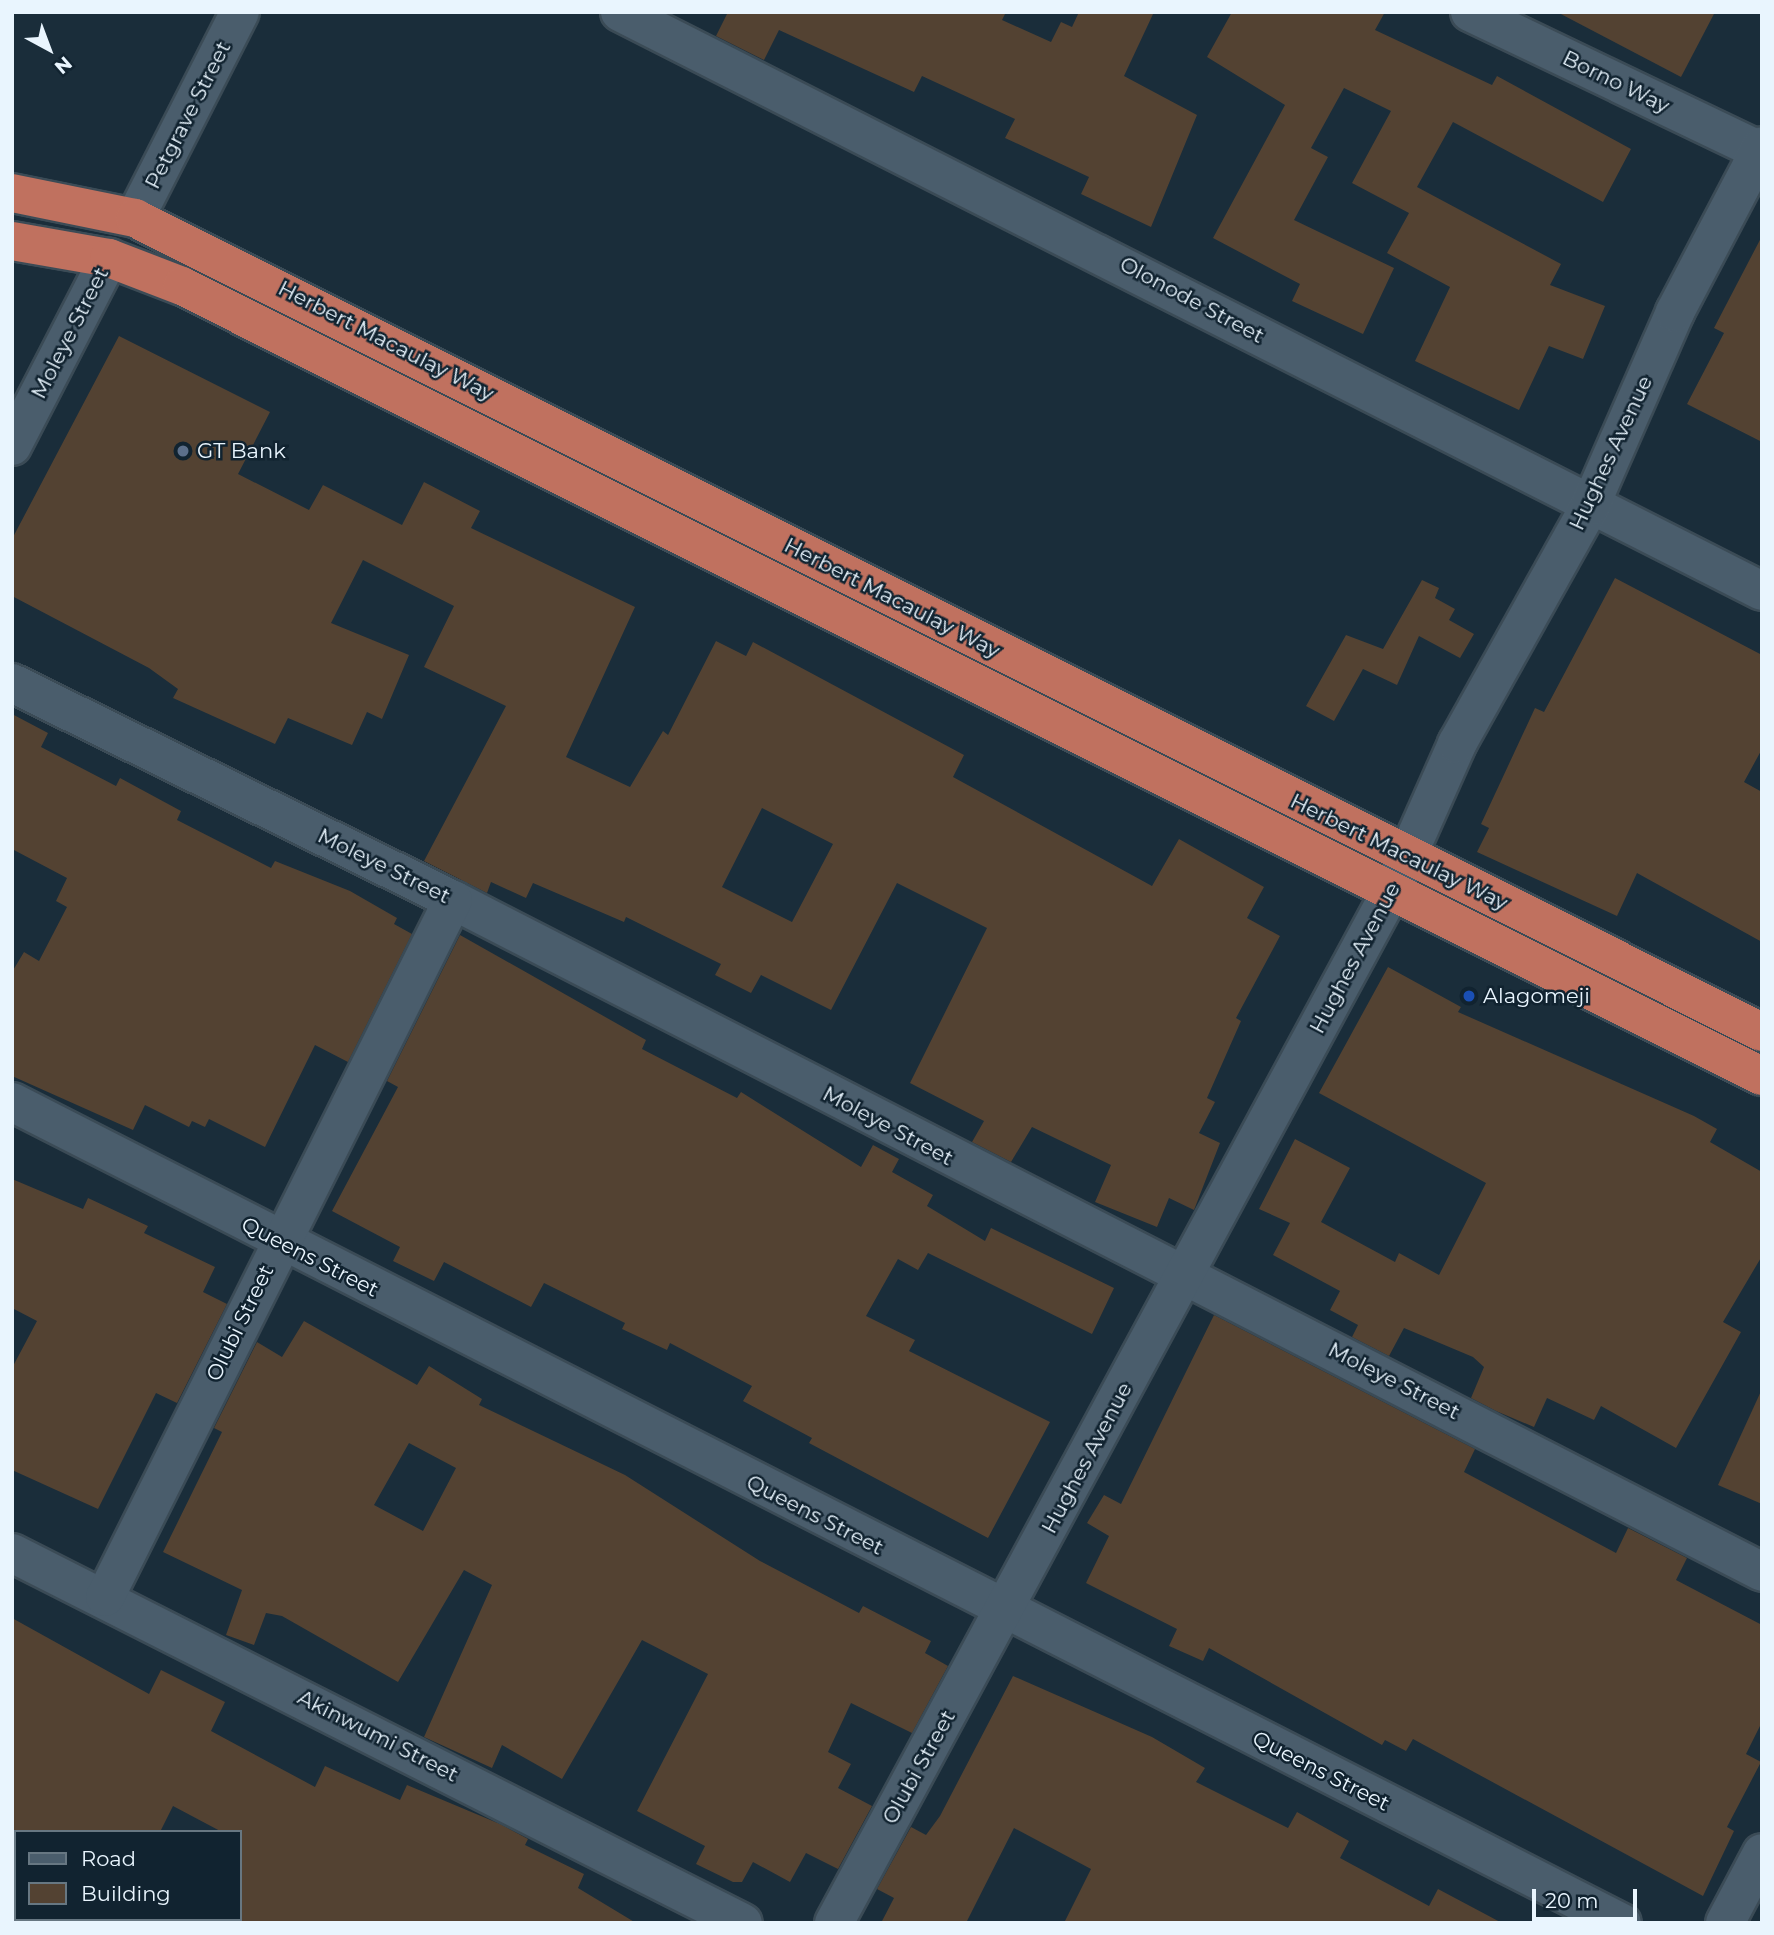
<!DOCTYPE html>
<html>
<head>
<meta charset="utf-8">
<style>
  body { margin:0 }
  #map { position:relative; width:1774px; height:1935px; overflow:hidden; background:#1a2d3a; font-family:Montserrat,sans-serif }
  div>[style] { position:absolute }
  .building>* { inset:0; background:#534232 }
  .roads { filter:drop-shadow(2px 0 #3b4b56) drop-shadow(-2px 0 #3b4b56) drop-shadow(0 2px #3b4b56) drop-shadow(0 -2px #3b4b56) }
  .street>* { height:38px; margin:-19px; padding:0 19px; transform-origin:19px; border-radius:19px; background:#4a5d6c }
  .highway>* { height:38px; margin:-19px; padding:0 19px; transform-origin:19px; border-radius:19px; background:#c0715f }
  .dots>* { width:19px; height:19px; translate:-50% -50%; box-sizing:border-box; border:4px solid #112330; border-radius:50% }
  span { translate:-50% -50%; white-space:nowrap; text-align:center; line-height:1.15; -webkit-text-stroke:5px #112330; paint-order:stroke }
  .street-label { font-size:21px; color:#e9f5fe }
  .poi-label { font-size:21px; color:#e9f5fe }
  .left { translate:0 -50%; text-align:left }
  .frame { position:absolute; inset:0; border:14px solid #e9f5fe; pointer-events:none }
  .legend { position:absolute; left:14px; top:1830px; width:228px; height:91px; box-sizing:border-box; background:#112330; border:2px solid #677782; margin:0; padding:9px 12px; list-style:none; font-size:21px; color:#e9f5fe }
  .legend li { display:flex; align-items:center; gap:14px; height:35px }
  .legend b { width:35px; border:2px solid #677782 }
  .north { position:absolute; left:14px; top:14px; width:70px; height:70px; -webkit-text-stroke:5px #112330; paint-order:stroke; rotate:139deg; font-size:19px; font-weight:700; line-height:28px; text-align:center; color:#e9f5fe }
  .north::after { content:''; display:block; margin:auto; width:24px; height:32px; background:#e9f5fe; clip-path:polygon(50% 0,100% 100%,50% 72%,0 100%) }
  .scale { position:absolute; left:1532px; top:1889px; width:105px; height:32px; box-sizing:border-box; border:4px solid #e9f5fe; border-top:0; padding-left:9px; font-size:21px; line-height:24px; white-space:nowrap; color:#e9f5fe; -webkit-text-stroke:5px #112330; paint-order:stroke }
</style>
</head>
<body>
<div id="map">
  <div class="building">
    <div style="clip-path:polygon(728px 12px,1006px 12px,1002px 20px,1051px 42px,1061px 22px,1072px 27px,1079px 12px,1154px 12px,1124px 76px,1197px 115px,1151px 227px,1081px 194px,1089px 177px,1005px 138px,1015px 119px,922px 76px,914px 92px,779px 30px,764px 60px,716px 36px)"></div>
    <div style="clip-path:polygon(1232px 12px,1385px 12px,1375px 30px,1492px 85px,1497px 76px,1631px 149px,1603px 202px,1453px 122px,1417px 187px,1561px 264px,1550px 285px,1605px 306px,1583px 359px,1549px 346px,1519px 410px,1415px 361px,1450px 287px,1387px 253px,1409px 213px,1352px 183px,1391px 111px,1344px 88px,1311px 148px,1328px 157px,1294px 220px,1394px 268px,1363px 334px,1292px 301px,1300px 284px,1213px 238px,1285px 105px,1207px 57px)"></div>
    <div style="clip-path:polygon(1557px 12px,1715px 12px,1681px 77px)"></div>
    <div style="clip-path:polygon(1762px 236px,1762px 442px,1687px 404px,1724px 333px,1714px 328px)"></div>
    <div style="clip-path:polygon(evenodd,119px 336px,270px 412px,238px 474px,309px 510px,323px 485px,402px 525px,424px 482px,480px 511px,471px 528px,635px 607px,566px 757px,630px 787px,663px 731px,668px 735px,716px 641px,746px 656px,753px 642px,964px 755px,953px 777px,1152px 886px,1179px 839px,1264px 887px,1247px 918px,1280px 936px,1236px 1018px,1241px 1021px,1207px 1098px,1215px 1102px,1199px 1133px,1220px 1143px,1194px 1210px,1169px 1198px,1157px 1227px,1095px 1202px,1111px 1165px,1032px 1127px,1011px 1162px,972px 1142px,984px 1121px,910px 1083px,987px 928px,897px 883px,831px 1010px,761px 975px,751px 993px,715px 975px,721px 964px,626px 917px,624px 922px,533px 883px,526px 898px,491px 882px,487px 893px,424px 861px,506px 706px,424px 667px,454px 606px,363px 560px,331px 623px,409px 655px,382px 719px,367px 712px,352px 745px,288px 718px,275px 744px,173px 698px,178px 689px,149px 668px,12px 596px,12px 539px,119px 336px,762px 808px,833px 844px,792px 922px,722px 887px,762px 808px)"></div>
    <div style="clip-path:polygon(1615px 578px,1762px 655px,1762px 749px,1744px 782px,1762px 792px,1762px 942px,1637px 873px,1617px 916px,1477px 852px,1489px 828px,1481px 824px,1535px 708px,1544px 712px)"></div>
    <div style="clip-path:polygon(1422px 580px,1439px 588px,1435px 598px,1455px 609px,1449px 620px,1474px 634px,1460px 658px,1419px 636px,1397px 685px,1363px 669px,1334px 721px,1306px 706px,1346px 635px,1383px 649px)"></div>
    <div style="clip-path:polygon(12px 714px,48px 733px,41px 747px,116px 786px,120px 778px,181px 811px,177px 820px,271px 868px,275px 861px,350px 891px,397px 918px,394px 924px,412px 934px,348px 1062px,315px 1045px,265px 1147px,209px 1119px,205px 1127px,192px 1121px,189px 1127px,145px 1105px,133px 1130px,12px 1076px,12px 972px,24px 952px,39px 961px,67px 907px,56px 901px,67px 878px,12px 849px)"></div>
    <div style="clip-path:polygon(460px 935px,646px 1040px,642px 1049px,737px 1098px,741px 1092px,861px 1167px,873px 1145px,899px 1159px,892px 1172px,933px 1195px,927px 1206px,985px 1241px,991px 1228px,1114px 1288px,1092px 1334px,928px 1253px,918px 1270px,898px 1259px,866px 1316px,915px 1340px,909px 1351px,1050px 1422px,988px 1538px,809px 1443px,812px 1438px,743px 1401px,752px 1386px,670px 1343px,667px 1350px,622px 1329px,625px 1323px,544px 1283px,531px 1307px,444px 1262px,434px 1281px,393px 1261px,400px 1247px,332px 1211px,398px 1087px,387px 1081px)"></div>
    <div style="clip-path:polygon(1388px 967px,1461px 1007px,1458px 1012px,1694px 1116px,1717px 1129px,1710px 1142px,1762px 1172px,1762px 1256px,1723px 1322px,1741px 1332px,1676px 1448px,1601px 1406px,1594px 1420px,1547px 1398px,1534px 1427px,1496px 1411px,1471px 1398px,1484px 1367px,1473px 1357px,1404px 1328px,1389px 1356px,1352px 1337px,1358px 1325px,1330px 1310px,1340px 1291px,1273px 1255px,1290px 1223px,1259px 1209px,1295px 1139px,1350px 1168px,1321px 1222px,1395px 1262px,1399px 1253px,1439px 1275px,1486px 1183px,1319px 1093px)"></div>
    <div style="clip-path:polygon(12px 1179px,83px 1209px,88px 1198px,148px 1226px,144px 1233px,215px 1267px,203px 1292px,227px 1304px,177px 1403px,156px 1393px,98px 1509px,12px 1470px,12px 1368px,37px 1321px,12px 1308px)"></div>
    <div style="clip-path:polygon(1214px 1315px,1475px 1449px,1464px 1472px,1616px 1553px,1628px 1528px,1687px 1558px,1676px 1580px,1762px 1625px,1762px 1722px,1746px 1754px,1761px 1762px,1727px 1827px,1734px 1831px,1703px 1896px,1413px 1739px,1406px 1751px,1385px 1740px,1382px 1745px,1209px 1648px,1203px 1661px,1169px 1646px,1177px 1629px,1086px 1583px,1109px 1536px,1087px 1523px,1104px 1495px,1121px 1504px)"></div>
    <div style="clip-path:polygon(evenodd,304px 1321px,417px 1385px,429px 1366px,482px 1399px,479px 1405px,625px 1475px,760px 1561px,859px 1613px,863px 1606px,931px 1641px,925px 1653px,948px 1666px,912px 1733px,851px 1703px,828px 1752px,851px 1764px,838px 1788px,872px 1806px,838px 1869px,806px 1853px,790px 1882px,753px 1862px,742px 1882px,733px 1882px,696px 1864px,705px 1846px,637px 1811px,708px 1674px,642px 1640px,562px 1779px,502px 1745px,492px 1768px,424px 1737px,492px 1585px,464px 1570px,398px 1682px,282px 1616px,266px 1613px,254px 1645px,226px 1635px,242px 1590px,163px 1552px,222px 1432px,214px 1428px,257px 1342px,282px 1357px,304px 1321px,409px 1443px,456px 1468px,423px 1531px,374px 1505px,409px 1443px)"></div>
    <div style="clip-path:polygon(1762px 1389px,1762px 1504px,1718px 1485px)"></div>
    <div style="clip-path:polygon(12px 1618px,149px 1694px,161px 1670px,225px 1702px,211px 1731px,315px 1787px,325px 1766px,400px 1800px,407px 1785px,500px 1824px,528px 1839px,525px 1845px,584px 1874px,578px 1888px,636px 1923px,240px 1923px,240px 1832px,222px 1832px,173px 1806px,160px 1832px,12px 1832px)"></div>
    <div style="clip-path:polygon(1013px 1676px,1152px 1737px,1205px 1768px,1196px 1782px,1288px 1828px,1297px 1812px,1349px 1841px,1340px 1858px,1429px 1906px,1438px 1889px,1502px 1923px,1064px 1923px,1091px 1869px,1014px 1828px,966px 1923px,881px 1923px,894px 1898px,877px 1889px,911px 1827px,926px 1835px,940px 1816px)"></div>
  </div>
  <div class="roads">
    <div class="street">
      <div style="left:620px;top:12px;width:1280px;rotate:26.89deg"></div>
      <div style="left:1470px;top:12px;width:324px;rotate:25.6deg"></div>
      <div style="left:135px;top:218px;width:231px;rotate:-63deg"></div>
      <div style="left:12px;top:446px;width:212px;rotate:-62.7deg"></div>
      <div style="left:12px;top:683px;width:491px;rotate:26.2deg"></div>
      <div style="left:453px;top:900px;width:1471px;rotate:27.17deg"></div>
      <div style="left:12px;top:1102px;width:1807px;rotate:27.02deg"></div>
      <div style="left:12px;top:1553px;width:819px;rotate:26.85deg"></div>
      <div style="left:105px;top:1597px;width:779px;rotate:-63.47deg"></div>
      <div style="left:834px;top:1923px;width:1176px;rotate:-61.63deg"></div>
      <div style="left:1393px;top:888px;width:158px;rotate:-66deg"></div>
      <div style="left:1457px;top:744px;width:273px;rotate:-60.8deg"></div>
      <div style="left:1590px;top:506px;width:212px;rotate:-66.3deg"></div>
      <div style="left:1675px;top:312px;width:187px;rotate:-62.3deg"></div>
      <div style="left:1725px;top:1923px;width:79px;rotate:-62.1deg"></div>
    </div>
    <div class="highway">
      <div style="left:12px;top:193px;width:126px;rotate:11.5deg"></div>
      <div style="left:135px;top:218px;width:1819px;rotate:26.58deg"></div>
      <div style="left:12px;top:241px;width:98px;rotate:9.9deg"></div>
      <div style="left:109px;top:258px;width:78px;rotate:21deg"></div>
      <div style="left:182px;top:286px;width:1766px;rotate:26.57deg"></div>
    </div>
  </div>
  <div class="dots">
    <div style="left:183px;top:451px;background:#5c6f8a"></div>
    <div style="left:1469px;top:996px;background:#1a4fb4"></div>
  </div>
  <div class="street-label">
    <span style="left:1616px;top:82px;rotate:26deg">Borno Way</span>
    <span style="left:188px;top:115px;rotate:-63deg">Petgrave Street</span>
    <span style="left:1192px;top:300px;rotate:28deg">Olonode Street</span>
    <span style="left:70px;top:333px;rotate:-63deg">Moleye Street</span>
    <span style="left:386px;top:341px;rotate:27deg">Herbert Macaulay Way</span>
    <span style="left:1611px;top:453px;rotate:-65deg">Hughes Avenue</span>
    <span style="left:892px;top:598px;rotate:27deg">Herbert Macaulay Way</span>
    <span style="left:1399px;top:852px;rotate:26deg">Herbert Macaulay Way</span>
    <span style="left:384px;top:866px;rotate:26deg">Moleye Street</span>
    <span style="left:1355px;top:958px;rotate:-62deg">Hughes Avenue</span>
    <span style="left:888px;top:1126px;rotate:28deg">Moleye Street</span>
    <span style="left:310px;top:1257px;rotate:27deg">Queens Street</span>
    <span style="left:240px;top:1323px;rotate:-64deg">Olubi Street</span>
    <span style="left:1394px;top:1381px;rotate:27deg">Moleye Street</span>
    <span style="left:1087px;top:1458px;rotate:-62deg">Hughes Avenue</span>
    <span style="left:815px;top:1515px;rotate:27deg">Queens Street</span>
    <span style="left:378px;top:1736px;rotate:27deg">Akinwumi Street</span>
    <span style="left:919px;top:1767px;rotate:-61deg">Olubi Street</span>
    <span style="left:1321px;top:1771px;rotate:27deg">Queens Street</span>
  </div>
  <div class="poi-label">
    <span class="left" style="left:197px;top:451px">GT Bank</span>
    <span class="left" style="left:1483px;top:996px">Alagomeji</span>
  </div>
  <div class="frame"></div>
  <ul class="legend">
  <li><b style="height:9px;background:#4a5d6c"></b>Road</li>
  <li><b style="height:19px;background:#534232"></b>Building</li>
  </ul>
  <div class="north">N</div>
  <div class="scale">20 m</div>
</div>
</body>
</html>
